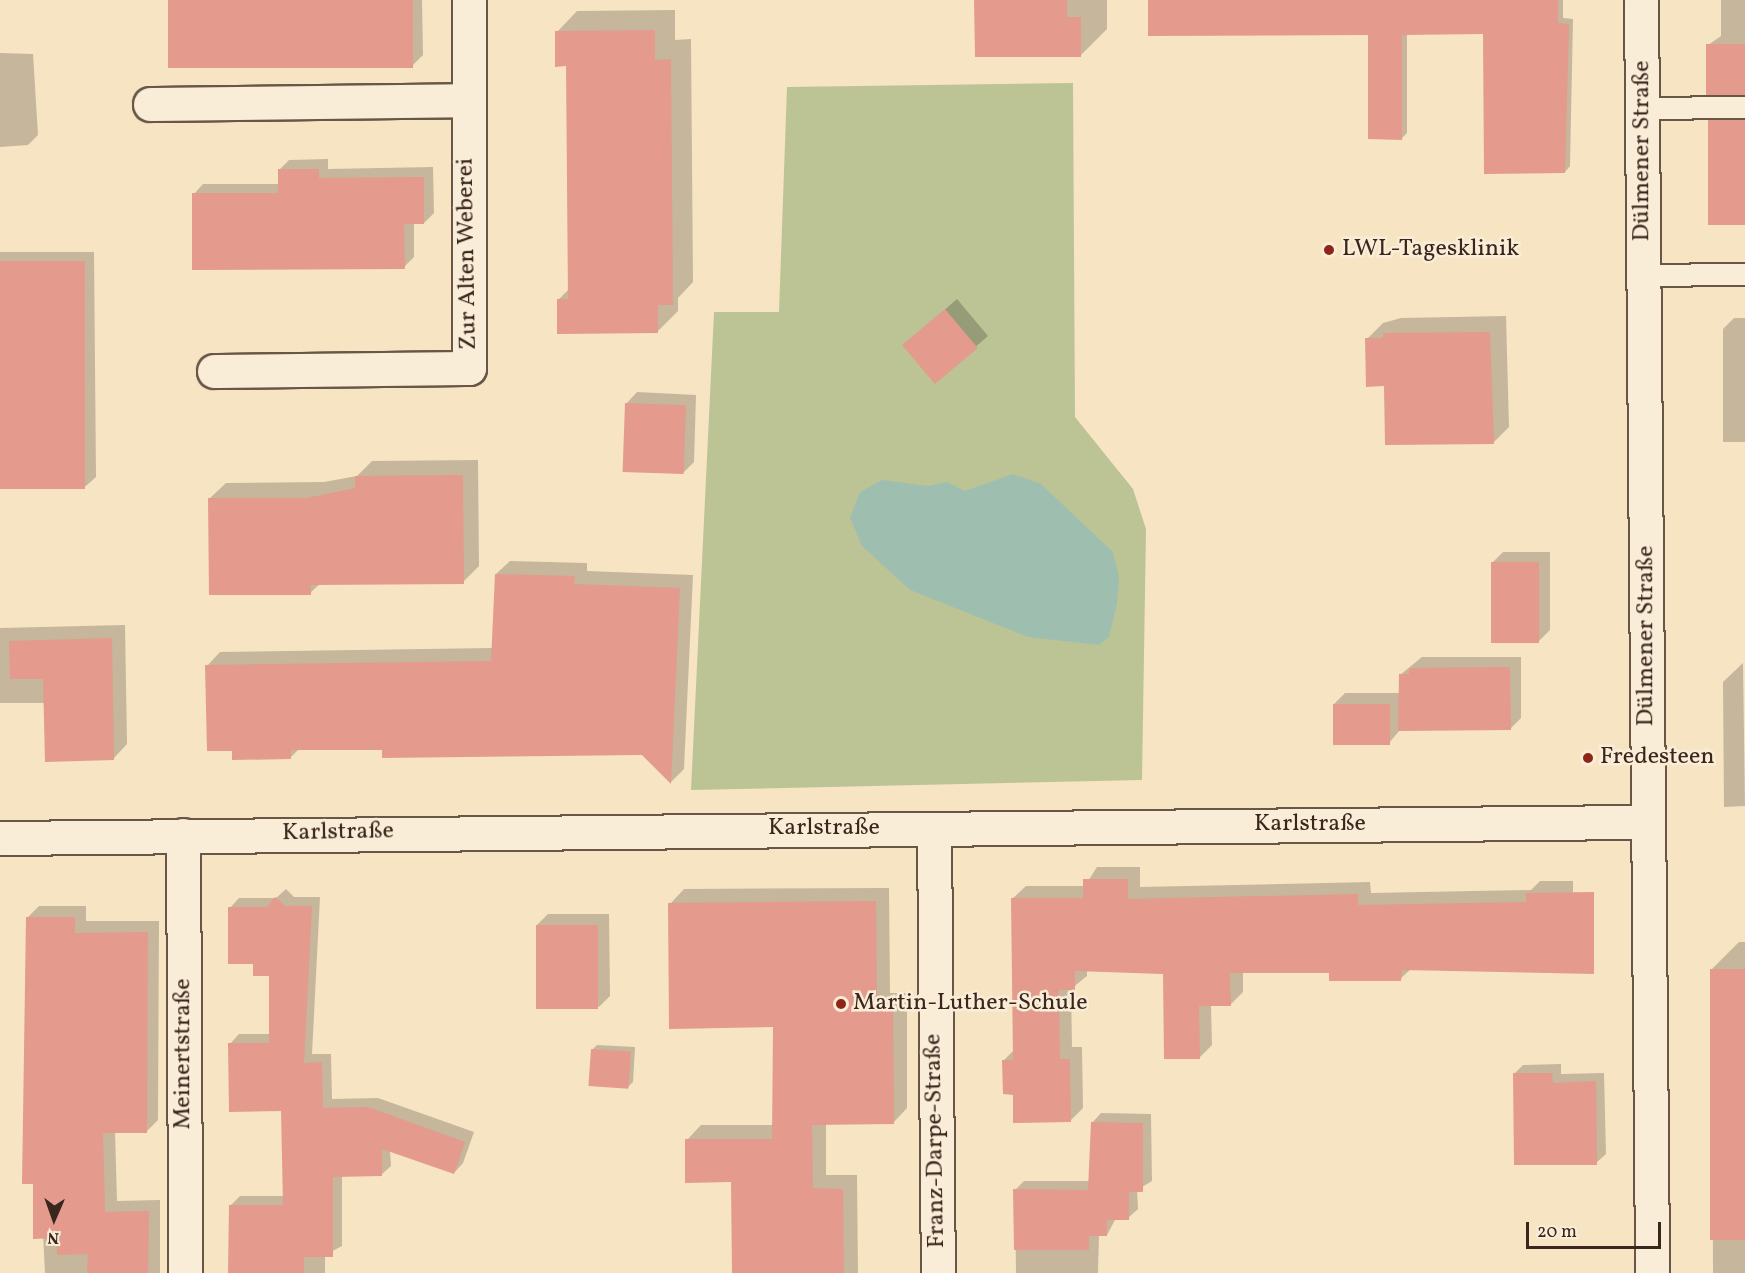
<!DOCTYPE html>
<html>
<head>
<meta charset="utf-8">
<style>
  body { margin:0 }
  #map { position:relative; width:1745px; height:1273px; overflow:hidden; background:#f7e4c3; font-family:Vollkorn,serif }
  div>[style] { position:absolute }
  .green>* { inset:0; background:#bcc495 }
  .water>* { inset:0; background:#9ebfaf }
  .shadow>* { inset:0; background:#0003 }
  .building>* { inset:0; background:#e49a8d; transform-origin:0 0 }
  .roads { filter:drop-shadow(2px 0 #695646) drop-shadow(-2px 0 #695646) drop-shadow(0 2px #695646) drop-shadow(0 -2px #695646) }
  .lane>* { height:21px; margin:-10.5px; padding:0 10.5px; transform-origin:10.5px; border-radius:10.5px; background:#faedd8 }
  .street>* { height:33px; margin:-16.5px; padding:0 16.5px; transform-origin:16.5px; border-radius:16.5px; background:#faedd8 }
  .secondary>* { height:33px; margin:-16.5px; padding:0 16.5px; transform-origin:16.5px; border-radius:16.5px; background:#faedd8 }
  .dots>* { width:16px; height:16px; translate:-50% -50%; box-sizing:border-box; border:3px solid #faedd8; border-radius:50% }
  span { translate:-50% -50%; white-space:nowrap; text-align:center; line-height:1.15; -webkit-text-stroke:5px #faedd8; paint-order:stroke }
  .street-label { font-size:24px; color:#3a261d }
  .poi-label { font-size:24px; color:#3a261d }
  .left { translate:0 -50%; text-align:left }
  .north { position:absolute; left:24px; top:1189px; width:60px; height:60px; -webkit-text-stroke:4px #faedd8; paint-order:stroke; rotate:182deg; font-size:16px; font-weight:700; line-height:24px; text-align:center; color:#3a261d }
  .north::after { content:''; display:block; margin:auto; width:21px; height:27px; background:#3a261d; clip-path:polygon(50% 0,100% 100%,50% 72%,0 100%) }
  .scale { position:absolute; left:1526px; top:1222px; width:135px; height:27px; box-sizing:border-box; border:3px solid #3a261d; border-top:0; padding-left:8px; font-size:18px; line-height:21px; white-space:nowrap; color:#3a261d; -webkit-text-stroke:4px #faedd8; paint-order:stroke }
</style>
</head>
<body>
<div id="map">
  <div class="green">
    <div style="clip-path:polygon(1073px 83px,1075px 417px,1133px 489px,1146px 529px,1142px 780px,691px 790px,714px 312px,779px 312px,787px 87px)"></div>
  </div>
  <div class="water">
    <div style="clip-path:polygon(1013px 474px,1041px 484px,1113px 552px,1119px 577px,1117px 604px,1109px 637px,1099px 645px,1028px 637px,910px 590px,862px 546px,850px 518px,860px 492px,882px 480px,928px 486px,947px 482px,965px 491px)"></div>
  </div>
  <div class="shadow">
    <div style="clip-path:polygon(170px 0,422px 0,423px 55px,413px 65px)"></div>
    <div style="clip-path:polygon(976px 0,1107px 0,1107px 29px,1080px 56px)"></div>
    <div style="clip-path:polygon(1150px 0,1563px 0,1563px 18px,1573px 19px,1570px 166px,1565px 172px,1484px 33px,1407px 33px,1407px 133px,1402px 138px,1369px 33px)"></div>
    <div style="clip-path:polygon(1721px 0,1745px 0,1745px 93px,1708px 45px,1721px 36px)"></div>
    <div style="clip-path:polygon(675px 10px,675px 40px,691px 39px,693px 282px,678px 298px,678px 311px,657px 332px,558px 300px,569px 289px,567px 65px,557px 32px,577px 11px)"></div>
    <div style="clip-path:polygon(0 53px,33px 54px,38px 135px,28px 145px,0 147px)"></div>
    <div style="clip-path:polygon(1745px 111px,1745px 223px,1709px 121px,1718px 112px)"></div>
    <div style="clip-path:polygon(328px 159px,328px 169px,433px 167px,434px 213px,424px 223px,414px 223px,414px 257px,404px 267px,194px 194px,203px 184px,279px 184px,279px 170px,289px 160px)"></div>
    <div style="clip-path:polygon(0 252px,94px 252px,96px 477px,86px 486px,0 488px)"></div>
    <div style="clip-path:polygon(957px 299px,988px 336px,936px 381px,916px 335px)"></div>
    <div style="clip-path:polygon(1506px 316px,1509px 427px,1493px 443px,1385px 384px,1367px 339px,1383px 323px,1401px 318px)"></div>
    <div style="clip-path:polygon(1734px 318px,1745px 318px,1745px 442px,1723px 442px,1723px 329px)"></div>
    <div style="clip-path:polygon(637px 392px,696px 395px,694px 462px,683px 473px,626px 404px)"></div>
    <div style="clip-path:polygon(478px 460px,479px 566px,463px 582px,321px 583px,310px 593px,209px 499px,226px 483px,324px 482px,357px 476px,372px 461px)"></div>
    <div style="clip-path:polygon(1503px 552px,1550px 552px,1550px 630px,1539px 641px,1492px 563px)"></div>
    <div style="clip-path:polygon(510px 561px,587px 563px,587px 571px,693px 575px,684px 769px,671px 782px,642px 753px,300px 748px,291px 757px,233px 749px,207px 666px,220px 652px,493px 648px,496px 574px)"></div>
    <div style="clip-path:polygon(125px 625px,127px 744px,114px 758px,45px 703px,0 703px,0 628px)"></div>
    <div style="clip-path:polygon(1422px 657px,1521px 657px,1521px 718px,1510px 729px,1400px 730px,1389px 743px,1334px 704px,1345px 693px,1400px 693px,1400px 675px)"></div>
    <div style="clip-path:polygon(1743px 663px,1745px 806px,1724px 807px,1723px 682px)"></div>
    <div style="clip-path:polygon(1097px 867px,1140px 867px,1140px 887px,1370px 882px,1371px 893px,1531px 890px,1540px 881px,1573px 881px,1573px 960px,1411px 969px,1400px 979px,1331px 971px,1243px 971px,1243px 992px,1230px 1005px,1211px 1005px,1212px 1045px,1199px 1058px,1165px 972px,1087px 969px,1087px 976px,1071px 989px,1072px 1047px,1082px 1047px,1083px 1108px,1071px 1120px,1014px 1093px,1004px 1060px,1014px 1050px,1013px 898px,1026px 886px,1085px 886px)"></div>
    <div style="clip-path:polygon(889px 888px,890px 993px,907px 993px,907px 1108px,893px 1123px,826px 1123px,826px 1175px,857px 1175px,858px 1273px,734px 1273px,733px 1181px,687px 1140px,701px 1125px,773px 1125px,775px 1025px,670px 904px,684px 889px)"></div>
    <div style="clip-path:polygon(286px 889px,294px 897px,320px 897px,312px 1054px,331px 1054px,332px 1099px,378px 1098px,474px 1132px,463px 1163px,454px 1173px,390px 1150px,391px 1166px,381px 1175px,342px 1176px,342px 1246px,325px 1255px,325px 1273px,230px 1273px,230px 1206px,240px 1196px,285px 1196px,283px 1109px,230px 1044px,239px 1034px,270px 1034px,270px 975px,254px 962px,230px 908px,239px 898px,276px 898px)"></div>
    <div style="clip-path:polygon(39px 906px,86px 906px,86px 921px,159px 921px,158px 1120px,147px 1131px,115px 1131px,117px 1201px,160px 1200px,160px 1273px,45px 1273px,27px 918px)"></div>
    <div style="clip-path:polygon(548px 914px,609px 914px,610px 996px,599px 1007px,537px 925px)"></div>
    <div style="clip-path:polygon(1739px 942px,1745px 942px,1745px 1273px,1713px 1273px,1712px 969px)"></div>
    <div style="clip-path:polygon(597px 1045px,635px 1047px,633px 1082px,628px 1087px,592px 1050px)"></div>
    <div style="clip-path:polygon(1561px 1064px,1561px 1074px,1604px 1073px,1606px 1154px,1596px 1163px,1514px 1074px,1523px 1065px)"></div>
    <div style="clip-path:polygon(1101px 1113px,1151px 1114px,1152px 1181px,1137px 1190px,1138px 1209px,1128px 1218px,1116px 1218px,1107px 1235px,1099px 1235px,1098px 1273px,1016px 1273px,1015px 1190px,1024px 1181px,1090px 1181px,1092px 1123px)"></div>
  </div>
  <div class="building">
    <div style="left:168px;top:0;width:245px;height:68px"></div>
    <div style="clip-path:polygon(974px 0,1067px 0,1067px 17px,1081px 17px,1081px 57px,975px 57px)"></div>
    <div style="clip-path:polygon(1148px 0,1558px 0,1558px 23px,1569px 24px,1565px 173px,1484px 174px,1483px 34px,1402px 35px,1402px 140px,1368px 139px,1368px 35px,1148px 36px)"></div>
    <div style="clip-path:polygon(655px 30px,655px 60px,671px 59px,673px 305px,658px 305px,658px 333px,557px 334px,557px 299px,568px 299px,566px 66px,555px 67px,555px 31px)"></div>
    <div style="left:1706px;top:44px;width:39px;height:51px"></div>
    <div style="left:1708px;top:120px;width:37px;height:105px"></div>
    <div style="clip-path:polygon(278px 169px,319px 169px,319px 178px,424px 177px,424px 224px,404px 224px,405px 269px,192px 270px,192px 193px,278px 193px)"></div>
    <div style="left:0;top:261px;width:85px;height:228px"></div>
    <div style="left:945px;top:309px;width:51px;height:56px;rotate:50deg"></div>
    <div style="clip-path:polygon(1490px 332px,1494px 444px,1385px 445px,1384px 386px,1366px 387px,1365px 338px,1383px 338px,1383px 333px)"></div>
    <div style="left:625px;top:403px;width:61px;height:69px;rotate:2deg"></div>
    <div style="clip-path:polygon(463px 475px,464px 584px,311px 585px,311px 595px,209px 595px,208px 498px,307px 498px,355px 488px,355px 476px)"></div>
    <div style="left:1491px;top:562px;width:48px;height:81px"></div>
    <div style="clip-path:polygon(495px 574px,575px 576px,574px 584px,680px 588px,671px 784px,642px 755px,382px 758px,382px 750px,291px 750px,291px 759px,232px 760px,232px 751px,207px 751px,205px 665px,491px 661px)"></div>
    <div style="clip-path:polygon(112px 638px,114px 760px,45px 762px,43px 679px,10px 679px,9px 641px)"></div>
    <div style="clip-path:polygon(1510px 667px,1511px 730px,1398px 731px,1399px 674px,1409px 674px,1409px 668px)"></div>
    <div style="left:1333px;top:704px;width:57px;height:41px"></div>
    <div style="clip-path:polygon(1083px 879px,1128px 879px,1128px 899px,1358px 894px,1358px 905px,1526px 902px,1526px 893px,1594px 892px,1594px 974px,1402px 970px,1401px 981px,1329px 981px,1329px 973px,1230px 973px,1231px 1006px,1199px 1006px,1200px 1059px,1164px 1059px,1163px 974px,1075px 971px,1075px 990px,1059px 990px,1060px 1059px,1070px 1059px,1071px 1122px,1013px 1123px,1013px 1095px,1003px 1094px,1002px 1060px,1013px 1060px,1011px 898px,1083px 898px)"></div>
    <div style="clip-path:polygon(275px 897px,285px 906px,312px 906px,304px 1063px,322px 1062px,323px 1108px,368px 1107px,465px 1142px,454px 1174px,382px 1149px,382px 1176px,333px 1177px,333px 1257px,304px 1257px,304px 1273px,228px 1273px,229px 1205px,283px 1205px,281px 1111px,229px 1112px,228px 1043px,269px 1043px,269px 976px,253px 976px,253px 964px,228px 964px,228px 907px,267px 907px)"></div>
    <div style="clip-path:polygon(876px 901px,877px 1006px,893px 1006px,894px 1124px,812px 1125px,813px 1188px,843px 1189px,844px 1273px,732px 1273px,731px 1182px,685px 1183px,685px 1139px,772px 1139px,773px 1027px,669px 1029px,668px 903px)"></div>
    <div style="clip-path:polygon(26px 917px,75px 917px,75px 933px,148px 932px,147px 1133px,103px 1133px,105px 1212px,149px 1211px,148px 1273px,87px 1273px,88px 1254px,57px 1255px,57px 1238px,33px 1239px,33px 1184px,22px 1184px)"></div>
    <div style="left:536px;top:925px;width:62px;height:84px"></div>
    <div style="left:1710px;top:969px;width:35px;height:271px"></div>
    <div style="left:591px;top:1049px;width:40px;height:37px;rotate:4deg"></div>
    <div style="clip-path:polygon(1513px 1073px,1552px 1073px,1553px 1083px,1596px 1081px,1597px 1165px,1514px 1165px)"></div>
    <div style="clip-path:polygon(1091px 1122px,1143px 1123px,1143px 1192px,1129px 1192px,1129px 1220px,1107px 1220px,1107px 1236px,1089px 1236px,1089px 1250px,1014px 1250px,1013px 1189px,1088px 1190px)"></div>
  </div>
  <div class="roads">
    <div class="lane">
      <div style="left:1644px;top:108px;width:101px;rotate:-0.6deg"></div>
      <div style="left:1643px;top:275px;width:102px;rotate:-0.6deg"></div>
    </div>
    <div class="street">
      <div style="left:150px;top:104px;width:316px;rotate:-0.7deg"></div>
      <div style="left:214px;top:371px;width:255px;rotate:-0.7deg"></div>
      <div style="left:469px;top:368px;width:368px;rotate:-90deg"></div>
      <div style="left:934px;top:829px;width:444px;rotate:89.5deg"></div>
      <div style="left:183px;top:835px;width:438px;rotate:89.7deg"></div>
      <div style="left:0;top:838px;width:1648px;rotate:-0.56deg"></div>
    </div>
    <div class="secondary">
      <div style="left:1641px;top:0;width:1273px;rotate:89.5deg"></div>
    </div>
  </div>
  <div class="dots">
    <div style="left:1329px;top:250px;background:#8f2418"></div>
    <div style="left:1588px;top:758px;background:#8f2418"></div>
    <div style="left:841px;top:1004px;background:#8f2418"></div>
  </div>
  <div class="street-label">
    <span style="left:1643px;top:151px;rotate:-90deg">Dülmener Straße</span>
    <span style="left:468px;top:254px;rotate:-91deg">Zur Alten Weberei</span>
    <span style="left:1647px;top:636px;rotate:-90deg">Dülmener Straße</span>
    <span style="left:1310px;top:825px">Karlstraße</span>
    <span style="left:824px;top:829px">Karlstraße</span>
    <span style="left:338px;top:833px;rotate:-1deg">Karlstraße</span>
    <span style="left:184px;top:1054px;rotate:-90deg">Meinertstraße</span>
    <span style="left:936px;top:1141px;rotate:-91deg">Franz-Darpe-Straße</span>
  </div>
  <div class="poi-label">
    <span class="left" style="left:1342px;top:250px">LWL-Tagesklinik</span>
    <span class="left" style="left:1600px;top:758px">Fredesteen</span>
    <span class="left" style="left:853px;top:1004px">Martin-Luther-Schule</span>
  </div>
  <div class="north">N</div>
  <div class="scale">20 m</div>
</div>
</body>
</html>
